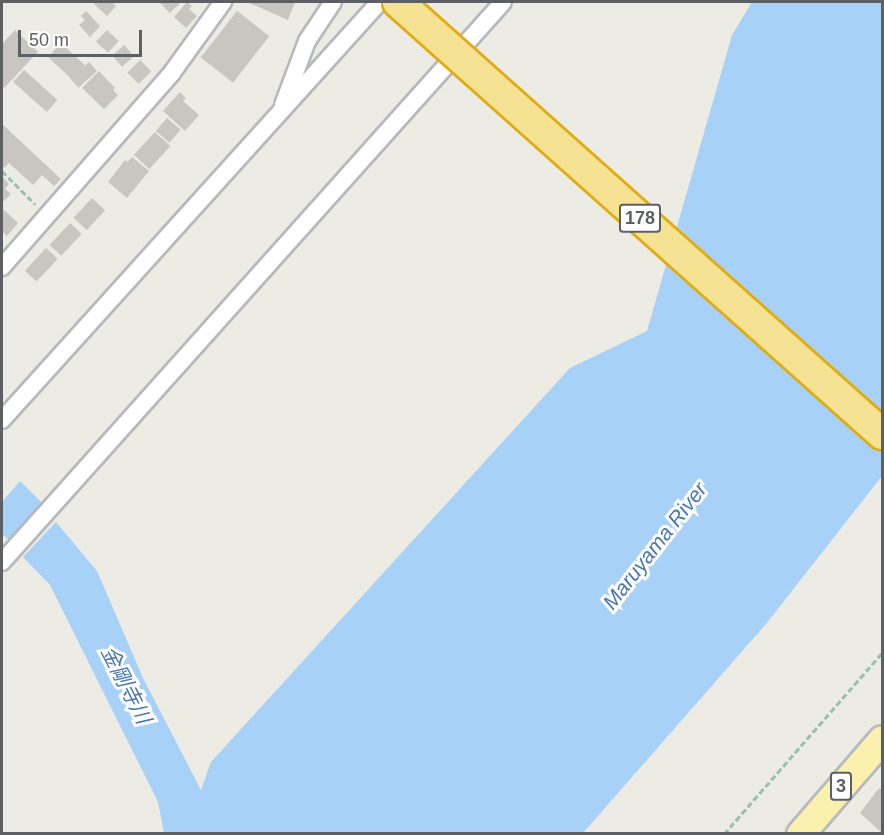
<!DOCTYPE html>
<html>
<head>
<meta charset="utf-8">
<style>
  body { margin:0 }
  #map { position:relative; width:884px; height:835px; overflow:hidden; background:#edece4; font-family:Helvetica,"Noto Sans JP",sans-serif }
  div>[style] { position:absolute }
  .water>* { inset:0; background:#a8d1f8 }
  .building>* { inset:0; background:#c9c6c0; transform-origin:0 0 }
  .path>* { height:3px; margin-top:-1.5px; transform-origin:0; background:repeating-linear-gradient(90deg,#9ac1a8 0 6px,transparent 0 9px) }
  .roads { filter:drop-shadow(2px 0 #b6b9bd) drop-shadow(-2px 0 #b6b9bd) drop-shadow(0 2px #b6b9bd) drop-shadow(0 -2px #b6b9bd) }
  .street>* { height:16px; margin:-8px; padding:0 8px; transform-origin:8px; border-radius:8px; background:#fff }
  .primary>* { height:27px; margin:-13.5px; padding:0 13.5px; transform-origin:13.5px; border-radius:13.5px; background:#f9f1ad }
  .bridges { filter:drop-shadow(2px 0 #e0ac11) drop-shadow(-2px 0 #e0ac11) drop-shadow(0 2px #e0ac11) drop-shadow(0 -2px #e0ac11) }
  .highway-bridge>* { height:30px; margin:-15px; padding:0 15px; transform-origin:15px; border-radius:15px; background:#f5e293 }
  span { translate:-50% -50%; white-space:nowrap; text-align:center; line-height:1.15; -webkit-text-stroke:6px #fff; paint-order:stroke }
  .shield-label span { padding:2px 4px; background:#fff; border:2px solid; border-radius:4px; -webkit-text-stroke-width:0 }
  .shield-label { font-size:18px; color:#5c5f63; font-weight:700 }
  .water-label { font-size:21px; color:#4a76b2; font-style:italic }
  .frame { position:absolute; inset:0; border:3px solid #5c5f63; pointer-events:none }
  .scale { position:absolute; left:18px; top:30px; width:124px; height:27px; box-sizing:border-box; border:3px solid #5c5f63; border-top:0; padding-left:8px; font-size:18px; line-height:21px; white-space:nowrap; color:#5c5f63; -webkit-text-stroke:4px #fff; paint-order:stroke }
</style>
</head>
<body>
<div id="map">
  <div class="water">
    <div style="clip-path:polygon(752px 2px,882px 2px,882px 476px,766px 624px,583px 833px,164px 833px,158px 802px,50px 585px,23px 557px,56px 522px,97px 571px,143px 678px,201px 790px,211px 762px,570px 368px,647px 331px,732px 35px)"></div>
    <div style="clip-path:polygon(20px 481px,44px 505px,9px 540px,2px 534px,2px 502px)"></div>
  </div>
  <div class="building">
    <div style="clip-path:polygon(96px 2px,112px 2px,116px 6px,107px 16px,94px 4px)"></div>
    <div style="clip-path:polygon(159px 2px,181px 2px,170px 13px)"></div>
    <div style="clip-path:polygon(187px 2px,192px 6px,189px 9px,197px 16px,186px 28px,174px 17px)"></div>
    <div style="clip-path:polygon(247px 2px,295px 2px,288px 20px)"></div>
    <div style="clip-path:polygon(86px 11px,100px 26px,90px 37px,79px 25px,85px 20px,81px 16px)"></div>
    <div style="left:237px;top:11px;width:41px;height:59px;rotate:38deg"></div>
    <div style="clip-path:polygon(15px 30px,38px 52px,4px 88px,2px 86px,2px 44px)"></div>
    <div style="left:107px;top:30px;width:16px;height:16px;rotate:43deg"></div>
    <div style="left:61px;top:43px;width:33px;height:19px;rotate:43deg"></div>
    <div style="left:124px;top:45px;width:15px;height:16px;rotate:48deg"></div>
    <div style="left:140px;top:60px;width:16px;height:18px;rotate:45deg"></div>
    <div style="left:89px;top:62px;width:12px;height:25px;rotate:48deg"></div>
    <div style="left:24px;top:70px;width:45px;height:16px;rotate:42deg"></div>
    <div style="clip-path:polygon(99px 71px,115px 88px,113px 90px,118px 95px,104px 109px,82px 88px)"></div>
    <div style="clip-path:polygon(180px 92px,186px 98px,183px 101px,199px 115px,185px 131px,163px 111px)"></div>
    <div style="left:167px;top:118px;width:18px;height:17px;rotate:41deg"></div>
    <div style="clip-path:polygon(2px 124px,61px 179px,54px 186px,42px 175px,33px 185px,9px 163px,4px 168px,2px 166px)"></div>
    <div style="left:155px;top:132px;width:21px;height:31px;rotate:43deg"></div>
    <div style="clip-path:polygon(132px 157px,149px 171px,127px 198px,108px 182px,125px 160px,127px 162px)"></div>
    <div style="clip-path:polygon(2px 176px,9px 184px,5px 189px,11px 194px,2px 203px)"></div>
    <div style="left:92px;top:198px;width:18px;height:27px;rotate:43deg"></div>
    <div style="clip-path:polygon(2px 208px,18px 223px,7px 236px,2px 231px)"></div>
    <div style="left:70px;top:223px;width:16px;height:30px;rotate:43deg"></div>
    <div style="left:46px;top:248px;width:16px;height:31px;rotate:43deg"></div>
    <div style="clip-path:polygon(879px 788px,882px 790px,882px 833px,860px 813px)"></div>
  </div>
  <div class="path">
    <div style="left:2px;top:171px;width:47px;rotate:45deg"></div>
    <div style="left:724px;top:834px;width:240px;rotate:-48.9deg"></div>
  </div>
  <div class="roads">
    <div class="street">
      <div style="left:283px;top:105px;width:68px;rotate:-69.4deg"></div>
      <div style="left:307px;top:41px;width:47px;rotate:-56.3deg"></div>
      <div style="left:2px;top:267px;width:257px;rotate:-48.8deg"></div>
      <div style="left:171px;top:74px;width:89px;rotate:-54.2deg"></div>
      <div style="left:2px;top:420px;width:558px;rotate:-47.91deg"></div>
      <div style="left:2px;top:562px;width:751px;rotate:-48.18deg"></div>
    </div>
    <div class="primary">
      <div style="left:800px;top:834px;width:125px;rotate:-49.2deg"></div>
    </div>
  </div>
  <div class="bridges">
    <div class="highway-bridge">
      <div style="left:398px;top:2px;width:649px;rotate:41.75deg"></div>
    </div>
  </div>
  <div class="shield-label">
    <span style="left:640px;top:218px">178</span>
    <span style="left:841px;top:786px">3</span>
  </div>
  <div class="water-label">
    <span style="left:655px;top:546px;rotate:-52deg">Maruyama River</span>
    <span style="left:126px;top:685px;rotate:63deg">金剛寺川</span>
  </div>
  <div class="frame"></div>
  <div class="scale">50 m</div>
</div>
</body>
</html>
